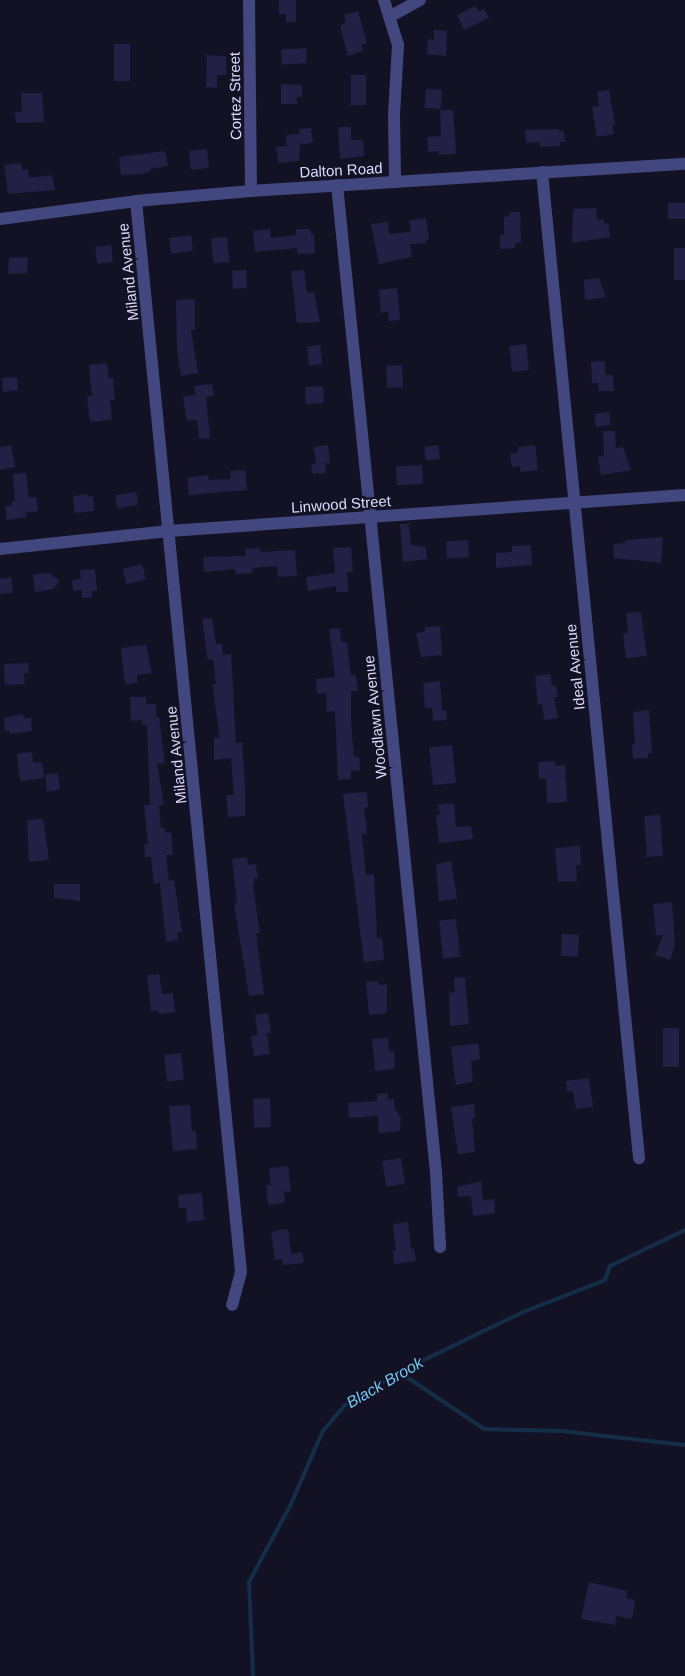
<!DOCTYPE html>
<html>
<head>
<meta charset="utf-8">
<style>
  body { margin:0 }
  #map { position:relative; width:685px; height:1676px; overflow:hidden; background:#131225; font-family:Arial,sans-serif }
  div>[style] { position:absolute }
  .stream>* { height:4px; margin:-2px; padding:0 2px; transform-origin:2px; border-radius:2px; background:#142e47 }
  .building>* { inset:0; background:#222044; transform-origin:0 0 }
  .minor>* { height:12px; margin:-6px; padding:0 6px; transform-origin:6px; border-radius:6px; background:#42487f }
  .tertiary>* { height:12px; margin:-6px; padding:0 6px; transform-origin:6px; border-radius:6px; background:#42487f }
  span { translate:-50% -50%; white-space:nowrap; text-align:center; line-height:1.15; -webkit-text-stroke:4.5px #131225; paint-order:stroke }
  .street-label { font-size:15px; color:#dadbfb }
  .water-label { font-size:16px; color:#73c7f0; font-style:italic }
</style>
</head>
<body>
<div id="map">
  <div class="stream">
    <div style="left:399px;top:1372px;width:102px;rotate:33.8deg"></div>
    <div style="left:484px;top:1429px;width:77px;rotate:1.5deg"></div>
    <div style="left:561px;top:1431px;width:125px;rotate:6.4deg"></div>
    <div style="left:253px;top:1676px;width:94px;rotate:-92.4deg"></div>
    <div style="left:249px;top:1582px;width:86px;rotate:-61.7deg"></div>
    <div style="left:290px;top:1506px;width:82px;rotate:-66.3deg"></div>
    <div style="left:323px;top:1431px;width:34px;rotate:-50deg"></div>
    <div style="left:345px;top:1405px;width:63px;rotate:-31.4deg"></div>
    <div style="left:399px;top:1372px;width:138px;rotate:-25.8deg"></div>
    <div style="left:523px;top:1312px;width:88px;rotate:-21.3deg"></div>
    <div style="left:605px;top:1280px;width:15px;rotate:-70deg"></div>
    <div style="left:610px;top:1266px;width:83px;rotate:-25.6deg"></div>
  </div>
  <div class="building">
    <div style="clip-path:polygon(279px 0,296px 0,296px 22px,286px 22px,286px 14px,279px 14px)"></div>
    <div style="clip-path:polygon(476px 6px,479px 12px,484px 9px,489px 18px,464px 30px,457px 15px)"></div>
    <div style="clip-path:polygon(358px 11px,367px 43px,361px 45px,363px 51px,348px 56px,340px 25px,346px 23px,344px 15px)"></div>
    <div style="clip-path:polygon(434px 30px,447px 31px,446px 56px,427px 54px,428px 39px,434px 40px)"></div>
    <div style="left:114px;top:44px;width:16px;height:37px"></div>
    <div style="left:306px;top:48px;width:15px;height:25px;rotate:86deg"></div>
    <div style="clip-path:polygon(207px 55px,226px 56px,226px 75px,217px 75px,217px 88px,206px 87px)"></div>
    <div style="left:351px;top:75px;width:15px;height:30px"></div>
    <div style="clip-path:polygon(281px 84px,302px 85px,302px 97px,297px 97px,297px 104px,281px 104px)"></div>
    <div style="left:426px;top:89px;width:16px;height:19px;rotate:4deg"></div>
    <div style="clip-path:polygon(609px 90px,615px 124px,612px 125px,614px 134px,597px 137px,592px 107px,599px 106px,597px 92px)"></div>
    <div style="clip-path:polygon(21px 93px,42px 93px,44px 122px,16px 123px,15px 112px,22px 111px)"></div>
    <div style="clip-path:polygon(440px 110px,453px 110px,456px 154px,439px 155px,439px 151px,428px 152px,427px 137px,441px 136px)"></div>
    <div style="clip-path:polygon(338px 127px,351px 127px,351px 140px,363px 140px,364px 156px,340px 159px)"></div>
    <div style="clip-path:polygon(311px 128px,313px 143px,300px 144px,299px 161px,278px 163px,276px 147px,287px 146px,286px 135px,300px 134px,299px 129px)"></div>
    <div style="clip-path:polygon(559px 129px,559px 132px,564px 131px,565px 142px,560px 142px,560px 146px,540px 147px,540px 142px,526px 143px,525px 130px)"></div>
    <div style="left:207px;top:149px;width:19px;height:18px;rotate:84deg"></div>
    <div style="clip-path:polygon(165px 151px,168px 166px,150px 169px,150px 171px,143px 174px,121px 175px,119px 157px)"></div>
    <div style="clip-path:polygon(21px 163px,22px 170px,28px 169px,29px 178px,52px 175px,55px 190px,8px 194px,4px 165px)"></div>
    <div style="left:685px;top:203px;width:16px;height:17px;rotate:90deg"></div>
    <div style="clip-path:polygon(596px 208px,597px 220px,604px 219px,604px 224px,608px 223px,610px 237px,572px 243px,573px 209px)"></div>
    <div style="clip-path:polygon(509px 212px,520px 212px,521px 243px,515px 243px,515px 248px,500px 249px,500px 235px,504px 235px,504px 217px,510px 216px)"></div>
    <div style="clip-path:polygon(426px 218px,429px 239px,426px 240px,426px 243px,410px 244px,412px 257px,379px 264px,371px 224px,388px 222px,389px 234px,411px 232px,409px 221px)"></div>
    <div style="clip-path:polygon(270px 229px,271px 238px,296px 235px,296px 229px,310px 229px,311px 234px,314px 234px,315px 253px,297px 254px,297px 248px,255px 252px,253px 231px)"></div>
    <div style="left:191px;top:235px;width:16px;height:22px;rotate:83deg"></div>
    <div style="left:227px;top:237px;width:25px;height:16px;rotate:85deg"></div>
    <div style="left:111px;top:245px;width:17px;height:16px;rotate:83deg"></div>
    <div style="left:685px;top:248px;width:32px;height:11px;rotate:90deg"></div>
    <div style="clip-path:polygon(28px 257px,27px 273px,8px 274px,9px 258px)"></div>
    <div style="left:246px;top:270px;width:18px;height:14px;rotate:87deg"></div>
    <div style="clip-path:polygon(304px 270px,307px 293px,314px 292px,320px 322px,297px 323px,291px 271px)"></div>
    <div style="clip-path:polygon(599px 278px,606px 297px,585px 300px,584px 280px)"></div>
    <div style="clip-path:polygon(397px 288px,400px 320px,389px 321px,388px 312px,381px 313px,379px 290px)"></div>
    <div style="clip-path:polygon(195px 299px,195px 330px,191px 330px,198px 373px,181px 376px,177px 350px,176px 300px)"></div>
    <div style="left:526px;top:344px;width:26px;height:17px;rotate:83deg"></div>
    <div style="left:320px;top:345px;width:19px;height:13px;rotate:84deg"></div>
    <div style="clip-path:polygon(605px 361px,605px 375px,613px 375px,614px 391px,599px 391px,598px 383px,592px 383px,591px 362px)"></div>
    <div style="clip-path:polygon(107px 363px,109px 378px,113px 378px,115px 400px,110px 400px,112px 420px,90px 422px,87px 396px,92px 396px,89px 365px)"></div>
    <div style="left:402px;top:365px;width:22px;height:16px;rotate:87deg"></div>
    <div style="clip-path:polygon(13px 377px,17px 378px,18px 390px,3px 392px,2px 378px)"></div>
    <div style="clip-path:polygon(212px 384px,214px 396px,206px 397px,210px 438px,199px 439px,197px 420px,187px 421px,183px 397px,196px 395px,194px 386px)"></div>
    <div style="left:323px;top:386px;width:17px;height:18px;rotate:87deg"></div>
    <div style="left:609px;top:412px;width:13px;height:15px;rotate:81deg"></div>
    <div style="clip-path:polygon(603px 431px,615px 431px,616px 448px,623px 447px,631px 470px,601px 475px,598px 457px,604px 456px)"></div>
    <div style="clip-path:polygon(11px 445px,15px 467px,0 470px,0 447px)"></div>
    <div style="clip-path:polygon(328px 445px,330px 463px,325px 464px,326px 473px,313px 474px,311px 464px,316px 464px,314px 447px)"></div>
    <div style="left:438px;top:445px;width:14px;height:14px;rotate:82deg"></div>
    <div style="clip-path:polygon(535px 445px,538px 470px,520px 472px,520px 466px,512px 467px,510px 454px,518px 453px,518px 447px)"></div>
    <div style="left:422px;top:465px;width:19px;height:26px;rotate:87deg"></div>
    <div style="clip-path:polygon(245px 470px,247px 490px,189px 495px,187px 478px,208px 475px,209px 480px,231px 479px,230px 471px)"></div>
    <div style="clip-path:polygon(26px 473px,29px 498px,36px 497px,38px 511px,25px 513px,26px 517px,7px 520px,5px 506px,12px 506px,12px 501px,15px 501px,13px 474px)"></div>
    <div style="left:136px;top:492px;width:13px;height:21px;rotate:81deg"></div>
    <div style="clip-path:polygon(87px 494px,88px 497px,93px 496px,94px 511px,75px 513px,73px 496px)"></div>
    <div style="clip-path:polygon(400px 524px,409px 524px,411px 545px,426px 547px,427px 559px,403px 562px)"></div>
    <div style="clip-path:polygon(663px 537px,661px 563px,614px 558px,613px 544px,626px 543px,625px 540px)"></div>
    <div style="left:468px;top:540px;width:17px;height:22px;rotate:87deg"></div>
    <div style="clip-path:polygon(531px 545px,532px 565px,496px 568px,496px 553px,512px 552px,512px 546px)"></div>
    <div style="clip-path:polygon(351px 547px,353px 572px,347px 572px,348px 592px,336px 592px,336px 586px,308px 591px,306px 577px,335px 573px,333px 548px)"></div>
    <div style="clip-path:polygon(260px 548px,261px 552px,295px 550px,297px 576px,278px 577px,277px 566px,252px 568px,253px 573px,236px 574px,235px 569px,204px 572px,203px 557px,246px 556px,245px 549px)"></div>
    <div style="left:142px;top:564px;width:16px;height:20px;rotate:76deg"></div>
    <div style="clip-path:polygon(95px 569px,97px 591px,92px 591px,92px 597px,82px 598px,82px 590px,73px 591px,72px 580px,81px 579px,80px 570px)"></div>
    <div style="clip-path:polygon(49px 573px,60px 581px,53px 589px,35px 592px,33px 575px)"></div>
    <div style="clip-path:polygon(11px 577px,13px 593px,0 594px,0 579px)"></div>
    <div style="clip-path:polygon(641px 612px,647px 656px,626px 658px,623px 634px,628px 633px,626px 613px)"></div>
    <div style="clip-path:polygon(212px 618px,216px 644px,222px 644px,223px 655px,231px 654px,236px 743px,242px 742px,245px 785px,245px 816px,228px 817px,226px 795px,234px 795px,231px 758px,214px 760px,214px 738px,220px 738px,212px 684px,216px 684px,213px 659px,208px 660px,202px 619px)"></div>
    <div style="clip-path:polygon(440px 626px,442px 655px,421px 657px,416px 633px,425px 632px,425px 627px)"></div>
    <div style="clip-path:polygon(340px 628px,341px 642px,347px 642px,351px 676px,356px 675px,358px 691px,351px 691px,351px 721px,354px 757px,359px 757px,360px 770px,351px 771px,351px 779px,338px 780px,335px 711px,327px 712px,326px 693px,317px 694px,316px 679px,335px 677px,329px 629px)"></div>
    <div style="clip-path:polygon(146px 645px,152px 673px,137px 675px,137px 683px,125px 684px,121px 648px)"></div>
    <div style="clip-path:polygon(28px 663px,29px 673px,24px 673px,25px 684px,5px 685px,4px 664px)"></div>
    <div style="clip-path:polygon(550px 674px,552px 686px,556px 685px,558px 697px,554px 697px,558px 718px,544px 720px,542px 704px,538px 705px,535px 676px)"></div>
    <div style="clip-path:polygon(440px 681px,442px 710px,446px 710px,447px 720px,433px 721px,432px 708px,425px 708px,423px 683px)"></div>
    <div style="clip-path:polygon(130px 697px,146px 697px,146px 704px,156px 704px,156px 717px,159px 717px,165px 763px,157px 764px,164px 805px,159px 805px,161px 828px,165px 828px,165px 833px,171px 832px,173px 855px,166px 855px,169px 881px,174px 880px,182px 932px,177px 933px,178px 940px,166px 942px,160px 883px,154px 884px,151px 857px,145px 857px,144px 844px,148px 844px,144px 805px,150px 805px,147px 725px,142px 725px,142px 720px,131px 721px)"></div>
    <div style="clip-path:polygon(649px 710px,652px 753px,648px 753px,648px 758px,633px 759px,632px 744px,635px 744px,633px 712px)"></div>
    <div style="clip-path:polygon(23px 714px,24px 718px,31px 718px,32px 731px,10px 734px,10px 731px,5px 731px,4px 718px)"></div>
    <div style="left:452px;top:745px;width:38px;height:23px;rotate:84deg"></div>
    <div style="clip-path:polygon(32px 752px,33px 763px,42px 762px,44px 778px,20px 781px,17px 754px)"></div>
    <div style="clip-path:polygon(555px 761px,555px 766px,565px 765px,567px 802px,547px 803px,546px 779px,539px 779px,538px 762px)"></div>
    <div style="left:58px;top:773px;width:17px;height:13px;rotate:83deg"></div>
    <div style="clip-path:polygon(367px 792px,368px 807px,364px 808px,367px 834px,362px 834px,366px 875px,374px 874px,377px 939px,382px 938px,384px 960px,364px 962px,343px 794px)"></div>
    <div style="clip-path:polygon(454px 803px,456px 827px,471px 826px,473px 839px,439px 843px,436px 815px,440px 815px,438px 805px)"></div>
    <div style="left:660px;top:815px;width:41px;height:16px;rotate:86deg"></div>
    <div style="clip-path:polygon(43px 819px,49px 860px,29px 862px,27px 820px)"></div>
    <div style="clip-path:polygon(580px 846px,581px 865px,576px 865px,577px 881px,558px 882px,555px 848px)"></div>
    <div style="clip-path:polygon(247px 857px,248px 865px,256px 864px,258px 878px,254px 878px,253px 887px,260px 933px,256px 933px,264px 994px,249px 996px,234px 903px,237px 903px,232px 859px)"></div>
    <div style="clip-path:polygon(451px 861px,457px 899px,439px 901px,436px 864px)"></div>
    <div style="clip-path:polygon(54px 884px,80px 884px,80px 901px,54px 898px)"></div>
    <div style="clip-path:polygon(672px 902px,675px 945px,670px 960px,655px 955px,663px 935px,656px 935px,653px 904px)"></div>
    <div style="left:456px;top:919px;width:38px;height:17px;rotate:84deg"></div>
    <div style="left:562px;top:934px;width:17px;height:22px;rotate:3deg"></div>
    <div style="clip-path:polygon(159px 974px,162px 994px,173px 993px,175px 1012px,159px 1014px,158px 1010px,151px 1011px,147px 975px)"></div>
    <div style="clip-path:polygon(465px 977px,469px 1024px,450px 1026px,449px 993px,455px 992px,454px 978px)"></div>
    <div style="clip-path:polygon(378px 981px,379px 985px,387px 984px,387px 1013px,369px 1015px,366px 982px)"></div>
    <div style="clip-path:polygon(268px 1013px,271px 1033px,263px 1034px,267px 1034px,270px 1054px,254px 1056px,251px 1036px,258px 1035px,255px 1015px)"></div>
    <div style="left:663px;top:1028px;width:16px;height:39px"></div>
    <div style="clip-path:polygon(388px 1038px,389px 1052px,394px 1051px,395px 1065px,393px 1069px,375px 1071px,372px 1039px)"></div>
    <div style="clip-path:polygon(478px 1043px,480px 1059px,471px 1061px,473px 1082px,456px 1085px,451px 1047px)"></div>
    <div style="left:181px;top:1053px;width:27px;height:17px;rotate:84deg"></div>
    <div style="clip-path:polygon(589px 1078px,593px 1107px,576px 1109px,573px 1091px,567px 1092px,566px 1081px)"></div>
    <div style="clip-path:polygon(387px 1093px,388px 1100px,394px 1099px,395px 1111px,398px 1111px,398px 1116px,401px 1116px,400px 1131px,379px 1133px,378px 1116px,349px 1118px,348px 1103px,377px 1101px,377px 1094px)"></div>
    <div style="left:270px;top:1098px;width:29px;height:17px;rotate:88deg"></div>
    <div style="clip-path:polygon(474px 1104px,475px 1118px,472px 1118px,475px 1152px,458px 1154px,451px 1107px)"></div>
    <div style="clip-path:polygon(190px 1105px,192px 1132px,196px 1131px,197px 1149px,173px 1151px,169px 1106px)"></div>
    <div style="left:401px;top:1158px;width:26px;height:19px;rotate:81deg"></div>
    <div style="clip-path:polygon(288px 1166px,291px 1191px,284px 1192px,285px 1203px,268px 1205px,266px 1185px,271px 1185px,269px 1168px)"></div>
    <div style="clip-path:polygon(481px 1181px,483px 1200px,494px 1199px,495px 1213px,473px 1216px,471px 1196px,458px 1197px,457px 1187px)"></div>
    <div style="clip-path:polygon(202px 1193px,204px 1220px,187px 1222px,186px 1208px,179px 1208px,178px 1195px)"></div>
    <div style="clip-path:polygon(408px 1222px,411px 1249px,414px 1249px,416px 1261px,394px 1264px,393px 1251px,396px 1250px,393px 1224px)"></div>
    <div style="clip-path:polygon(288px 1229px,291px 1254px,302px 1252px,304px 1263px,283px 1265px,282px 1259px,275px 1260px,271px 1232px)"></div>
    <div style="clip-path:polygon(589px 1582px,627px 1591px,626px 1598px,635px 1600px,632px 1619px,616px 1616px,615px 1625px,581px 1619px)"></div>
  </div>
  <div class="minor">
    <div style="left:249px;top:0;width:191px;rotate:89.4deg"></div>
    <div style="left:384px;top:0;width:47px;rotate:72.7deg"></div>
    <div style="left:398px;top:45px;width:70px;rotate:93.3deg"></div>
    <div style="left:394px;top:115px;width:67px;rotate:89.1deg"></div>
    <div style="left:391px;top:16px;width:33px;rotate:-29deg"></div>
    <div style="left:542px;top:172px;width:991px;rotate:84.38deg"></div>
    <div style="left:337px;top:185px;width:992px;rotate:84.27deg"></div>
    <div style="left:436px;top:1172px;width:75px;rotate:86.9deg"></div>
    <div style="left:136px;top:201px;width:1076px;rotate:84.4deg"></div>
    <div style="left:241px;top:1272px;width:34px;rotate:105deg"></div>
    <div style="left:0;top:549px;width:170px;rotate:-6.1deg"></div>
    <div style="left:169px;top:531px;width:517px;rotate:-3.99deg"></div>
  </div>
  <div class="tertiary">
    <div style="left:0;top:219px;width:137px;rotate:-7.5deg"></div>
    <div style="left:136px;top:201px;width:115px;rotate:-5deg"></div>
    <div style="left:251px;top:191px;width:435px;rotate:-3.6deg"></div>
  </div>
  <div class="street-label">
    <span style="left:235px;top:96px;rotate:-91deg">Cortez Street</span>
    <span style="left:341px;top:170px;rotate:-3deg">Dalton Road</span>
    <span style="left:128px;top:272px;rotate:-96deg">Miland Avenue</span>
    <span style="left:341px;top:504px;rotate:-4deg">Linwood Street</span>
    <span style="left:575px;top:667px;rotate:-96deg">Ideal Avenue</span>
    <span style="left:375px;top:717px;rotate:-96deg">Woodlawn Avenue</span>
    <span style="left:176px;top:755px;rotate:-96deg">Miland Avenue</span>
  </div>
  <div class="water-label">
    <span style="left:385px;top:1383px;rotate:-30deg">Black Brook</span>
  </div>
</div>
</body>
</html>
